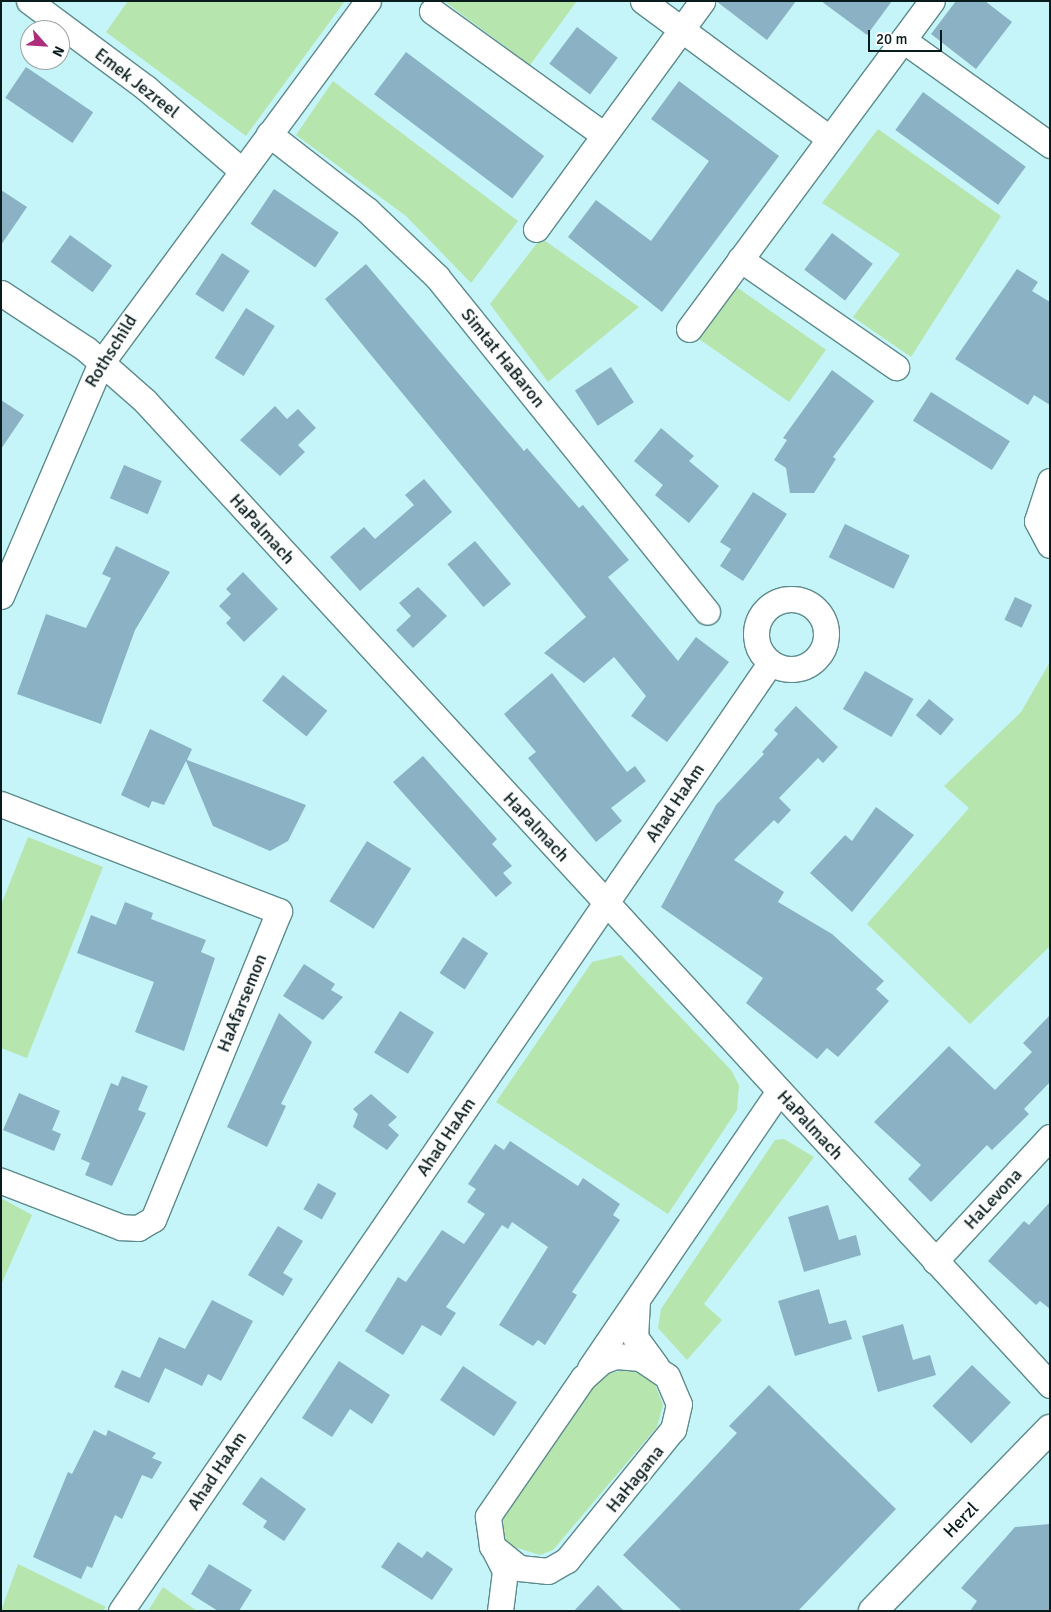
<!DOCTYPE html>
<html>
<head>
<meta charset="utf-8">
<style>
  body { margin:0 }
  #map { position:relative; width:1051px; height:1612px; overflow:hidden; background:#c5f5f8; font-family:Signika,sans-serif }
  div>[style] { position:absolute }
  .green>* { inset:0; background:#b7e5ae; transform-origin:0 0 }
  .building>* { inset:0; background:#8bb1c4; transform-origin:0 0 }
  .roads { filter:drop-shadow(1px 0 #5d8b8d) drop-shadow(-1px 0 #5d8b8d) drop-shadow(0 1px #5d8b8d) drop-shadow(0 -1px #5d8b8d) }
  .minor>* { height:25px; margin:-12.5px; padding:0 12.5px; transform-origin:12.5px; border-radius:12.5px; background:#fff }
  .minor>.ring { margin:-12.5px; padding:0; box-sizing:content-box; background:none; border:25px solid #fff; border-radius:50% }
  .tertiary>* { height:28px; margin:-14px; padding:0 14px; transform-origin:14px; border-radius:14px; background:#fff }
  span { translate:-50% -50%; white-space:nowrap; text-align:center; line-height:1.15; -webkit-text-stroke:4.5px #fff; paint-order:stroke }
  .street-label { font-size:18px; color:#091c1d }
  .frame { position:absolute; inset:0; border:2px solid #091c1d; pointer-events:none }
  .north { position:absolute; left:20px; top:20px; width:50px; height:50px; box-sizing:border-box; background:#fff; border:1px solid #9da4a5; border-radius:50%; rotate:116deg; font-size:14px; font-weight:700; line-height:20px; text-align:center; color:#091c1d }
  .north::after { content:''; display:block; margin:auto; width:18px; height:22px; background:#ad2d7b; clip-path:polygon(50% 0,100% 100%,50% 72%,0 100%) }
  .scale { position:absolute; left:868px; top:30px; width:74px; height:22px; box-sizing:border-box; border:2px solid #091c1d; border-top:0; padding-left:6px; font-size:15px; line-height:18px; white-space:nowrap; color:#091c1d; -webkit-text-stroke:4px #fff; paint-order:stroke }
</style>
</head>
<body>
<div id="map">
  <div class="green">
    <div style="clip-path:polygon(128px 1px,345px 1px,246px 136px,106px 32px)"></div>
    <div style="clip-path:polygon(444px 1px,577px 1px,530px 65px)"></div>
    <div style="clip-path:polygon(333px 81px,518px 221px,471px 283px,406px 216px,296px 135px)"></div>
    <div style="clip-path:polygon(878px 129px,1001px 216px,911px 357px,853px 317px,900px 254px,822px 203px)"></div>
    <div style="clip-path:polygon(541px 238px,639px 307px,548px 382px,490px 304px)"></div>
    <div style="left:735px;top:286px;width:111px;height:64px;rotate:35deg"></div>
    <div style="clip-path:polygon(1050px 662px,1050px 946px,970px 1024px,867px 924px,969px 808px,944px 786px,1021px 712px)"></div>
    <div style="clip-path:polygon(28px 837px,103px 867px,27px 1058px,1px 1048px,1px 905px)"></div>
    <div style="clip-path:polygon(621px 955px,731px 1070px,739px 1085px,737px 1110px,668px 1214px,496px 1102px,592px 962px)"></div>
    <div style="clip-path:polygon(784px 1139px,814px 1157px,704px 1304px,722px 1320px,687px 1360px,658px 1328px,661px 1309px,775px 1140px)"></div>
    <div style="clip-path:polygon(1px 1198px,32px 1215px,1px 1285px)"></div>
    <div style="clip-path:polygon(625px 1370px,636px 1370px,655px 1384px,663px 1405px,657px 1427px,553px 1550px,540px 1555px,511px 1546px,502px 1536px,504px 1512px,596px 1383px,606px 1374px)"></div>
    <div style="clip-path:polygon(18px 1564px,106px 1607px,103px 1611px,1px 1611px)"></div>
    <div style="clip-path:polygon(163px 1587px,197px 1611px,148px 1611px)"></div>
  </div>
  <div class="building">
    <div style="clip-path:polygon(716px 1px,796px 1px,767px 40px)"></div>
    <div style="clip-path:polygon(821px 1px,892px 1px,867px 35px)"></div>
    <div style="clip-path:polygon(956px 1px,985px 1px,1012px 22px,976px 69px,931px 34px)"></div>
    <div style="left:577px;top:27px;width:51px;height:46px;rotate:37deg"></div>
    <div style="left:406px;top:52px;width:173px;height:53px;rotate:37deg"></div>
    <div style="left:26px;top:67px;width:81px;height:37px;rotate:34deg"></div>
    <div style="clip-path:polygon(679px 81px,779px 156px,662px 312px,568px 237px,596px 200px,651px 241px,709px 161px,651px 119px)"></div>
    <div style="left:923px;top:92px;width:127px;height:47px;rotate:36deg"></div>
    <div style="left:274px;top:189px;width:78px;height:42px;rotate:34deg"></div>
    <div style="clip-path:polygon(1px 190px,27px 207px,1px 245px)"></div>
    <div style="left:832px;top:233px;width:51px;height:46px;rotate:37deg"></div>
    <div style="left:70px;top:235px;width:52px;height:33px;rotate:36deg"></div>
    <div style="left:222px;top:253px;width:33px;height:49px;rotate:33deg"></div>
    <div style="clip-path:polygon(366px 264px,524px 451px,527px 448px,579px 508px,583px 505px,629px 560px,608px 577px,678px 661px,696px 637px,729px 662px,667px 742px,631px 716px,646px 696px,614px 657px,584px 683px,544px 653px,586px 617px,325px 299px)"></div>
    <div style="clip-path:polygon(1017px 269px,1038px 282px,1032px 291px,1050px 302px,1050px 405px,1034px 395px,1028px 405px,955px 359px)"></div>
    <div style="left:246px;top:308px;width:34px;height:59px;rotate:32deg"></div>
    <div style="left:611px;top:367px;width:42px;height:43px;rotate:57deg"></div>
    <div style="clip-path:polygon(832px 370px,874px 401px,833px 457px,836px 459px,814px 493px,790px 493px,786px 468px,774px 460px,787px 440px,783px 438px)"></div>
    <div style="left:931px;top:392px;width:93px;height:34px;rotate:32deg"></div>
    <div style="clip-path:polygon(1px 400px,24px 415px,1px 449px)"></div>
    <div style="clip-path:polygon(275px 406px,287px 419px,298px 409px,316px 428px,298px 445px,305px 452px,280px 476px,240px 440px)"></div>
    <div style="clip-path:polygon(661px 428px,694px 456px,689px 461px,719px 486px,689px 523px,655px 495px,663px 485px,634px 461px)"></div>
    <div style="left:124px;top:465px;width:41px;height:36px;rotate:23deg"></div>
    <div style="clip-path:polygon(424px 479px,452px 512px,360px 591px,330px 557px,364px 527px,375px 539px,414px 505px,405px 495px)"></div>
    <div style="clip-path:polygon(753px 492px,787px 514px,743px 581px,720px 566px,731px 549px,720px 542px)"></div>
    <div style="left:845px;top:524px;width:72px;height:37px;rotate:26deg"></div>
    <div style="left:475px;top:541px;width:56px;height:36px;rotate:50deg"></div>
    <div style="clip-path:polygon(116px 546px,170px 572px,135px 630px,101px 724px,17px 694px,46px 614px,86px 628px,111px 578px,102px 574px)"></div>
    <div style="clip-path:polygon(243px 572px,278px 609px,244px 642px,226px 623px,231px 618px,219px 606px,231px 594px,226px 589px)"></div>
    <div style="clip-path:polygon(418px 587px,447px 616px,413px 648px,396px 630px,411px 616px,399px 603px)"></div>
    <div style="left:1015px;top:597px;width:19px;height:25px;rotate:25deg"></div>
    <div style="left:865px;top:671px;width:56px;height:44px;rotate:30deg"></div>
    <div style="clip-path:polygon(552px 673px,627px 772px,635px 766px,646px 781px,611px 808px,622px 821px,596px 842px,528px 758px,536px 752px,504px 714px)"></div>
    <div style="left:283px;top:675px;width:57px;height:33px;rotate:39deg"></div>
    <div style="left:929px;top:699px;width:32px;height:21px;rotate:39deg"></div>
    <div style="clip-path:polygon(796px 706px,838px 747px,823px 763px,818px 758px,779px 798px,791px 810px,778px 824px,774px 820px,734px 860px,784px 892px,778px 902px,832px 934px,884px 981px,876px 989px,889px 1001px,838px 1057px,827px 1048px,817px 1059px,746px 1003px,763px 978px,661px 907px,716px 805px,764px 754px,762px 752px,778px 734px,774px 730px)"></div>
    <div style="clip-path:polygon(150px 729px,192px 749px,187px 760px,306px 805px,288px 841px,270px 851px,213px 826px,186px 761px,164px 805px,152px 801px,149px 808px,121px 795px)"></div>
    <div style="clip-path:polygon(423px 756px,497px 839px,492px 844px,512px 866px,503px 873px,512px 883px,496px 897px,393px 782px)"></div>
    <div style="clip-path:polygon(876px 807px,914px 835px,852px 912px,810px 873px,845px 835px,852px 841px)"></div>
    <div style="left:367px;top:841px;width:52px;height:71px;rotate:32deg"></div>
    <div style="clip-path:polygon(125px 902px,153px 913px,151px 919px,206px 940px,201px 952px,215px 958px,184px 1051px,135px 1032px,154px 982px,77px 953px,91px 915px,116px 925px)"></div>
    <div style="left:463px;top:937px;width:30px;height:43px;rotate:33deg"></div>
    <div style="clip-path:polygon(304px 964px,335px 984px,331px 990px,343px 997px,323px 1020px,283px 996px)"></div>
    <div style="left:400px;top:1011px;width:40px;height:49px;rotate:32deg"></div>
    <div style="clip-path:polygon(279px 1013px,312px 1042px,281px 1104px,286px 1106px,267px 1147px,227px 1127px)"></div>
    <div style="clip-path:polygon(1050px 1015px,1050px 1082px,1024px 1109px,1029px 1114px,992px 1150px,987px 1145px,931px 1202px,908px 1179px,921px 1165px,874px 1122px,949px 1046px,995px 1090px,1032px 1052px,1023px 1043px)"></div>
    <div style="clip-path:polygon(122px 1076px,148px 1086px,138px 1110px,146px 1113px,112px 1186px,85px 1175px,90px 1163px,81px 1159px,111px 1083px,118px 1086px)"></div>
    <div style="clip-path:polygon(19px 1093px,60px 1111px,52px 1130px,61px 1134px,54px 1151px,3px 1130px)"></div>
    <div style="clip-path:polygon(371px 1094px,397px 1117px,388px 1125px,399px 1135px,387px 1150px,353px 1127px,358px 1114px,353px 1109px)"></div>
    <div style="clip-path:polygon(510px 1141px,578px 1186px,583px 1178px,620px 1204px,613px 1215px,620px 1220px,572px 1292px,577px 1295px,545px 1345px,538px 1340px,533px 1346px,499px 1325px,548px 1247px,512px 1222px,508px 1229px,502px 1225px,446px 1307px,456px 1313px,441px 1336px,422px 1325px,403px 1355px,365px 1331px,398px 1277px,406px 1282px,442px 1230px,464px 1244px,485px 1214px,467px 1202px,476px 1189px,468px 1184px,495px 1144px,504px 1150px)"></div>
    <div style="left:318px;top:1183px;width:21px;height:30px;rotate:29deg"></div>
    <div style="clip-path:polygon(1050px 1202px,1050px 1309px,1040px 1301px,1036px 1305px,988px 1261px,1024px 1221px,1029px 1225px)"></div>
    <div style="clip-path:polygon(828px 1205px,839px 1240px,856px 1235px,861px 1255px,804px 1272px,788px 1217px)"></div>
    <div style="clip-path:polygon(278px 1226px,303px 1241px,283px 1273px,293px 1279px,283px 1296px,248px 1275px)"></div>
    <div style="clip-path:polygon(819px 1289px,829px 1324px,846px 1320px,852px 1339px,795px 1356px,778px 1301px)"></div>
    <div style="clip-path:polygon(212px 1300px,253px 1321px,221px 1381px,208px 1374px,202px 1386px,165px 1368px,149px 1403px,114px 1387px,122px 1370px,140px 1378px,159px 1337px,185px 1349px)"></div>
    <div style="clip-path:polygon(903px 1324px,913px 1360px,930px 1355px,936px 1375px,878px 1392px,862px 1336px)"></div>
    <div style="clip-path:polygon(339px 1361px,390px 1395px,372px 1424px,350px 1409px,332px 1437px,302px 1418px)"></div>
    <div style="left:972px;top:1365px;width:54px;height:57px;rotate:44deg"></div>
    <div style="left:463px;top:1366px;width:65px;height:41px;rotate:34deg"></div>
    <div style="clip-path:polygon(769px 1385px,896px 1509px,798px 1611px,682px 1611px,623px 1555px,737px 1433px,729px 1426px)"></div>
    <div style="clip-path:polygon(94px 1430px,106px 1436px,108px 1430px,156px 1453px,152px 1458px,162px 1462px,152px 1479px,142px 1475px,122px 1519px,115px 1515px,92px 1568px,87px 1566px,81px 1579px,33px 1557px,68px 1472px,72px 1474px)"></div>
    <div style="clip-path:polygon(261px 1477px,306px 1509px,284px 1541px,263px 1527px,267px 1521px,242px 1504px)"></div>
    <div style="clip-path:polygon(1050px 1524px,1050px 1611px,970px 1611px,977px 1601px,961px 1588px,1015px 1527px)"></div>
    <div style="clip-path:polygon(398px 1542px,422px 1558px,427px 1551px,453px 1569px,432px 1600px,381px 1567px)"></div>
    <div style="clip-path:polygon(209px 1564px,252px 1590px,239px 1611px,218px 1611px,191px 1594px)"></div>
    <div style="clip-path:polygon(598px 1585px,624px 1611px,574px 1611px)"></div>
  </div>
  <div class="roads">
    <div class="minor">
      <div style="left:29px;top:1px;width:146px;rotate:36.6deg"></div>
      <div style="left:146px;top:88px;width:125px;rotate:40.8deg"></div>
      <div style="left:643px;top:1px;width:232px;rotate:36.4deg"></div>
      <div style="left:432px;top:11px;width:212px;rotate:35.8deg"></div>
      <div style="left:903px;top:40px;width:181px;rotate:35.5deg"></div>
      <div style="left:269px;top:134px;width:124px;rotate:37.8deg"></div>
      <div style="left:367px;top:210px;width:97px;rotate:43.7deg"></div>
      <div style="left:437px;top:277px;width:430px;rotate:51.1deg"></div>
      <div style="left:536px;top:229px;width:282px;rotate:-53.9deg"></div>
      <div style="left:740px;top:259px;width:190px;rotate:34.7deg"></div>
      <div style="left:1px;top:293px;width:102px;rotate:33.4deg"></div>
      <div style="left:86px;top:349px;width:79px;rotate:41.4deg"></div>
      <div style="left:145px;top:401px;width:1337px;rotate:47.39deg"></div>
      <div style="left:689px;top:329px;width:408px;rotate:-53.5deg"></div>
      <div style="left:1050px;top:481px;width:42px;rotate:108deg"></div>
      <div style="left:1037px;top:521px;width:27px;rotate:62deg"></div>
      <div style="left:1px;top:596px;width:254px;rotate:-66.8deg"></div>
      <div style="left:101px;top:363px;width:450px;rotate:-53.6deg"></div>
      <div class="ring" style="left:756px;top:599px;width:45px;height:45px"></div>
      <div style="left:1px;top:804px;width:298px;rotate:21.1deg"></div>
      <div style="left:279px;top:911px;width:333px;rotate:112.2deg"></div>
      <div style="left:153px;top:1219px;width:17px;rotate:149deg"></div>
      <div style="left:138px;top:1228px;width:17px;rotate:-177deg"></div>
      <div style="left:121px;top:1227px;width:129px;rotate:-159deg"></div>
      <div style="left:935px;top:1261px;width:169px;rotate:-47.2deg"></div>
      <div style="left:637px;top:1300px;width:37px;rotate:93deg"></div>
      <div style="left:635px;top:1337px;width:36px;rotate:54deg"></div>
      <div style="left:616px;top:1356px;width:24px;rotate:5deg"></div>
      <div style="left:640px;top:1358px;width:32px;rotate:34deg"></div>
      <div style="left:667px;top:1376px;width:30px;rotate:67deg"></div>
      <div style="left:679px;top:1404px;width:26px;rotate:103deg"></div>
      <div style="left:673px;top:1429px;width:169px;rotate:129deg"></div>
      <div style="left:567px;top:1560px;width:22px;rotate:150deg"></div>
      <div style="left:548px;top:1571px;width:29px;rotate:-174deg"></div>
      <div style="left:519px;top:1568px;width:35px;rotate:-141deg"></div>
      <div style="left:492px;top:1546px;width:30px;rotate:-98deg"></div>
      <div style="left:488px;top:1516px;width:168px;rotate:-55.5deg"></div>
      <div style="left:583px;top:1378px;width:25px;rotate:-42deg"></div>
      <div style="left:602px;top:1361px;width:15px;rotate:-20deg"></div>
      <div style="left:590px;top:1368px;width:335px;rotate:-55.7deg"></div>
      <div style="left:495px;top:1551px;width:22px;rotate:63deg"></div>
      <div style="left:505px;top:1571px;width:40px;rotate:97.1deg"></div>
      <div style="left:121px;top:1611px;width:1149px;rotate:-55.6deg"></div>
    </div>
    <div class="tertiary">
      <div style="left:873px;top:1611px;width:254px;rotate:-45.8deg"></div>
    </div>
  </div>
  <div class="street-label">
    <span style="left:137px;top:83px;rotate:38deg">Emek Jezreel</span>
    <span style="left:111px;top:351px;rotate:-58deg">Rothschild</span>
    <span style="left:503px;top:358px;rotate:51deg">Simtat HaBaron</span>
    <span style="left:262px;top:529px;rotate:48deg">HaPalmach</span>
    <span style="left:675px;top:803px;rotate:-56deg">Ahad HaAm</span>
    <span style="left:536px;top:827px;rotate:47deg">HaPalmach</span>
    <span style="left:242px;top:1003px;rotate:-68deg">HaAfarsemon</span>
    <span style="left:810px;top:1125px;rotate:47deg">HaPalmach</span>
    <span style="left:446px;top:1137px;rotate:-56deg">Ahad HaAm</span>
    <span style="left:993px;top:1199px;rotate:-47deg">HaLevona</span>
    <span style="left:217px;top:1471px;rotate:-56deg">Ahad HaAm</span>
    <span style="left:635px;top:1479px;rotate:-51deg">HaHagana</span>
    <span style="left:961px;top:1520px;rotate:-46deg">Herzl</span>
  </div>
  <div class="frame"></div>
  <div class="north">N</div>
  <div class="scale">20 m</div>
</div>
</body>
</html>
